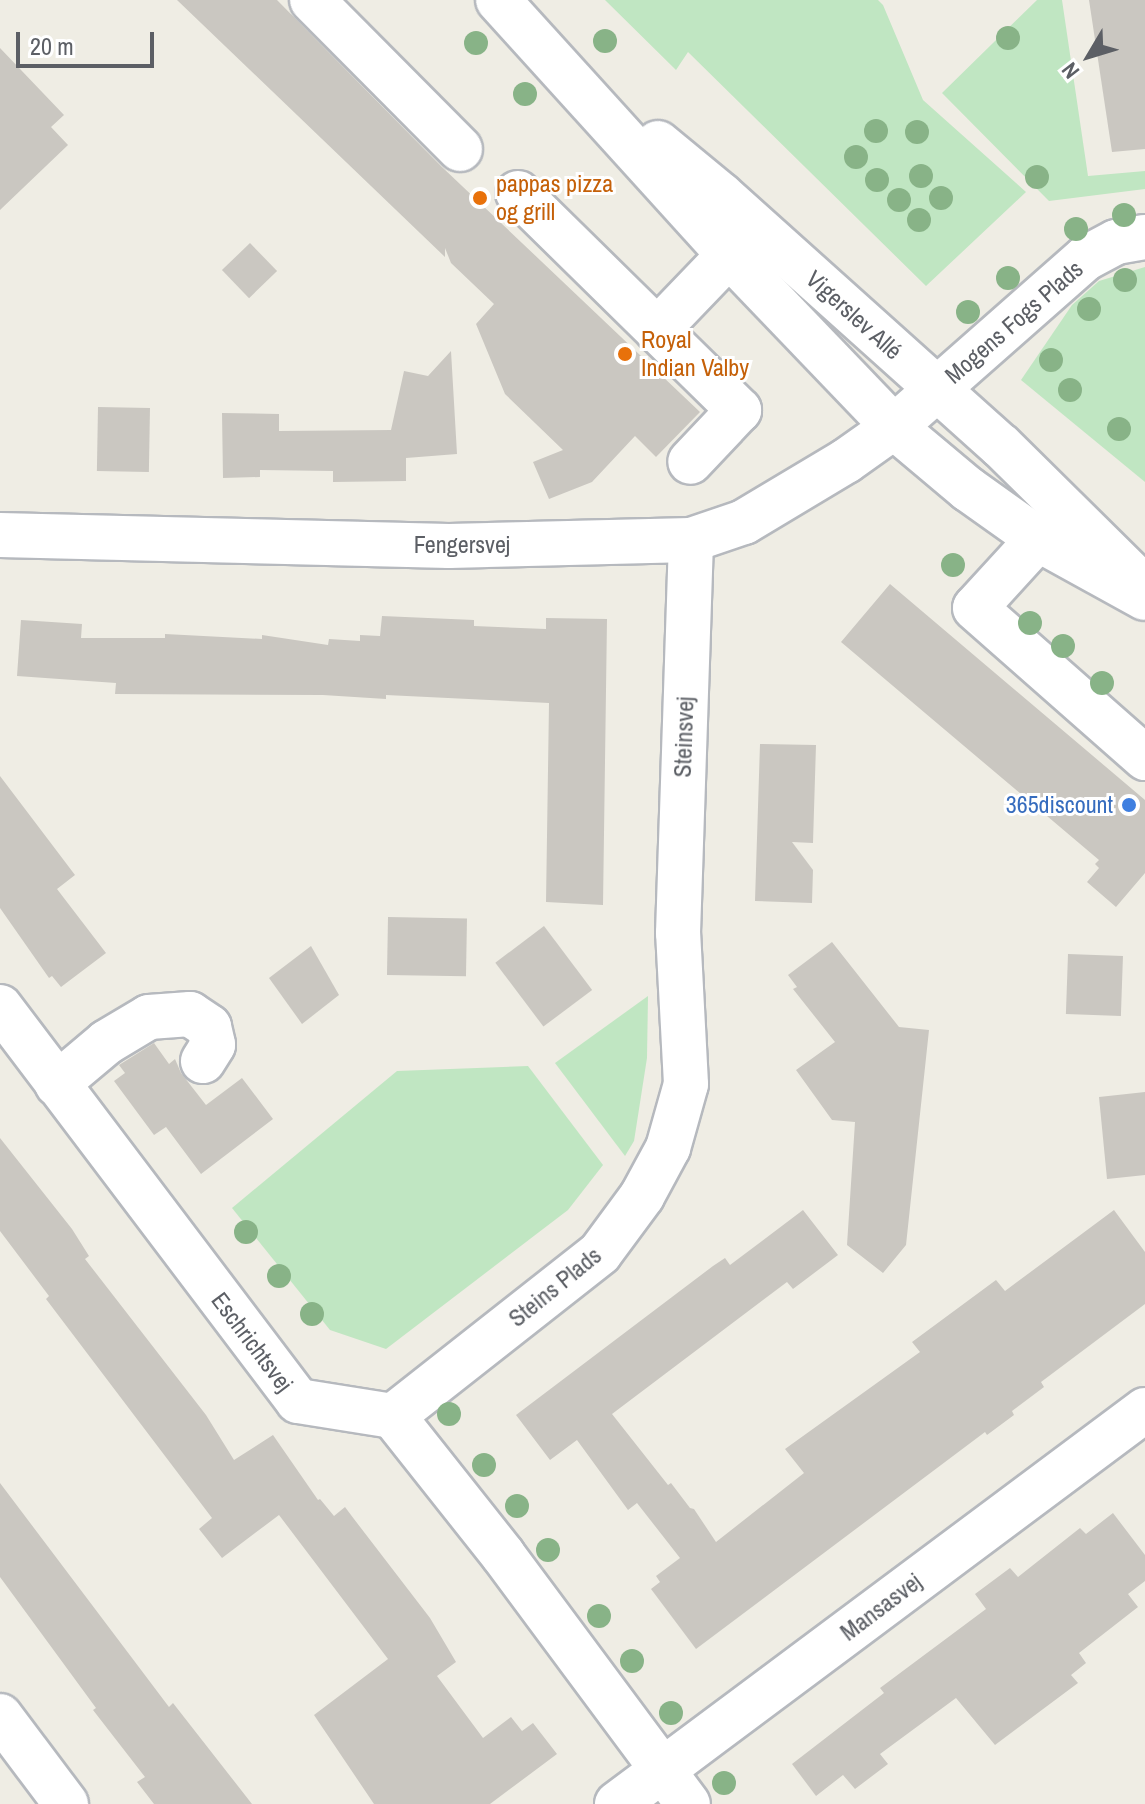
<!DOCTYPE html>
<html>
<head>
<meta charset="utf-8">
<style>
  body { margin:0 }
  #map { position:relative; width:1145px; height:1804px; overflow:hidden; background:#efede4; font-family:"Archivo Narrow",sans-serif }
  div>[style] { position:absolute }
  .green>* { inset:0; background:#c0e6c2 }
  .building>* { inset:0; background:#cac7c1; transform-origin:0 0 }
  .roads { filter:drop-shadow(2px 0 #b6b9be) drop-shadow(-2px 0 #b6b9be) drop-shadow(0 2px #b6b9be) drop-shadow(0 -2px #b6b9be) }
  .minor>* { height:44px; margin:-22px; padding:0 22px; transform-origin:22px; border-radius:22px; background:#fff }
  .trees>* { width:24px; height:24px; margin:-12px; border-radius:50%; background:#88b387 }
  .dots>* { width:22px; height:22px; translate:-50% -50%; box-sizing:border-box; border:4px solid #fff; border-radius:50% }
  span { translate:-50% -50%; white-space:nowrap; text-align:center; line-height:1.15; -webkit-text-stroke:6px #fff; paint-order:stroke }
  .food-label { font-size:24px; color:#c56008 }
  .left { translate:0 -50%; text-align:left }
  .street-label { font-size:24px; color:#5c5f65 }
  .shop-label { font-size:24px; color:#366cbe }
  .right { translate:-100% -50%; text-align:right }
  .north { position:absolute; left:1049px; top:16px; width:80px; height:80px; -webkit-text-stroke:6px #fff; paint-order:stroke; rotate:232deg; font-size:22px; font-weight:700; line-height:32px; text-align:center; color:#5c5f65 }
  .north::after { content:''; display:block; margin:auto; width:28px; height:36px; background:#5c5f65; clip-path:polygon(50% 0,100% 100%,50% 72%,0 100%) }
  .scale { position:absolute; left:16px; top:32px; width:138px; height:36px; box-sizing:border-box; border:4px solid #5c5f65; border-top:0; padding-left:10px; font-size:24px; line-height:28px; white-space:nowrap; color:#5c5f65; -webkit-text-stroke:6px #fff; paint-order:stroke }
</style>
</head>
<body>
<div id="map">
  <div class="green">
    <div style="clip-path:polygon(605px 0,878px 0,883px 5px,923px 100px,1026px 192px,926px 286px,688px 52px,676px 70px)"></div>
    <div style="clip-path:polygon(1037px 0,1062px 0,1088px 176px,1145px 171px,1145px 189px,1049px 201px,942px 93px)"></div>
    <div style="clip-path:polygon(1145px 267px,1145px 482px,1021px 380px,1072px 305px,1099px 281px)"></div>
    <div style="clip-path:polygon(648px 996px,647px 1058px,634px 1141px,625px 1156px,555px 1063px)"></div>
    <div style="clip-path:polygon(528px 1066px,603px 1165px,568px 1210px,386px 1349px,330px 1330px,232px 1208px,397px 1071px)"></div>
  </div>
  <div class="building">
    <div style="clip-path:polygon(177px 0,277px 0,442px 167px,700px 412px,656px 457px,635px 436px,592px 482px,549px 499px,533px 462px,563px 450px,505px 394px,476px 324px,494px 304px,451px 263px,445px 248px,445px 257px)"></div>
    <div style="clip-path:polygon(1089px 0,1145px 0,1145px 149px,1112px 152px)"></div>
    <div style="clip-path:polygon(0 48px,64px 115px,51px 127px,68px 145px,0 210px)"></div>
    <div style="left:250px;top:243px;width:39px;height:39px;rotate:46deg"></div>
    <div style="clip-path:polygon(451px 351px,457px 454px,406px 458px,406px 481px,333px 482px,333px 471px,260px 470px,260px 477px,223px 478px,222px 413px,279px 414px,279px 431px,391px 430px,404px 371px,428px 376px)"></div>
    <div style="left:98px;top:407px;width:52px;height:64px;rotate:1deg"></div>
    <div style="clip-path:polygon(890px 584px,1145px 800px,1145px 873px,1116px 907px,1087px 882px,1099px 868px,1095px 864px,1099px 860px,841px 642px)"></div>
    <div style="clip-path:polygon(382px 616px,474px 620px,474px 626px,546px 629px,546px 618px,607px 619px,603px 905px,546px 902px,549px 703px,386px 695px,386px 699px,323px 695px,115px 694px,116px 683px,17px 676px,21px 620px,82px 624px,81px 638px,165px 638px,165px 634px,262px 639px,262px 635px,328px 645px,329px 639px,360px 641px,360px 635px,380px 636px)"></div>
    <div style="clip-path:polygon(760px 744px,816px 745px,813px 843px,792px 842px,813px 870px,812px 903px,755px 901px)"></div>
    <div style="clip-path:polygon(0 776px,75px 875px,57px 889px,106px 953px,61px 987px,52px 976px,49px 978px,0 908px)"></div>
    <div style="left:388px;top:917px;width:79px;height:58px;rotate:1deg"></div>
    <div style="left:544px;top:926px;width:80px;height:61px;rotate:53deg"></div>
    <div style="clip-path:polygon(832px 942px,899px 1027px,929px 1030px,906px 1245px,883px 1273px,847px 1245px,855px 1122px,832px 1120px,796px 1070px,835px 1042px,793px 989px,797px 987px,788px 975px)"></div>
    <div style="clip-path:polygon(311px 946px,339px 995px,302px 1024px,269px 978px)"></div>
    <div style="left:1068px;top:954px;width:55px;height:60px;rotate:2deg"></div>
    <div style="clip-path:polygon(154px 1043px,169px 1064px,175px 1059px,181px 1073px,206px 1105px,242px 1078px,273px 1119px,201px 1174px,166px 1127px,154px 1135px,114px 1081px,125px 1073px,119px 1065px)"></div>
    <div style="clip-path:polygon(1145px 1092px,1145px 1175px,1107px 1179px,1099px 1097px)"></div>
    <div style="clip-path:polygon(0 1138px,72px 1229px,89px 1256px,85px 1259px,206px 1415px,234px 1460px,273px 1435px,318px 1500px,320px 1499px,334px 1516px,345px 1507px,354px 1519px,430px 1618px,456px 1662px,437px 1676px,483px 1738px,511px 1717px,522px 1731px,533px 1723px,557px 1754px,490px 1804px,374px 1804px,314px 1715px,388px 1659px,279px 1515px,222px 1558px,199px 1529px,212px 1518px,46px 1299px,49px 1296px,0 1231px)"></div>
    <div style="clip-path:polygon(803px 1210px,838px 1255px,793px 1289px,787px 1282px,612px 1414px,668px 1485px,671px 1483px,690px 1508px,694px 1509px,716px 1542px,804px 1473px,785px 1449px,920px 1352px,912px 1342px,996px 1280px,1005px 1291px,1114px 1210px,1145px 1252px,1145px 1304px,1041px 1382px,1044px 1387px,1012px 1411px,1014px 1415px,987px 1435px,985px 1432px,696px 1649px,651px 1589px,660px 1582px,656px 1576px,680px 1558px,637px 1503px,628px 1510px,577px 1440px,550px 1460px,516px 1415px,713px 1266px,725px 1258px,730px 1265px)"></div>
    <div style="clip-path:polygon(0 1483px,169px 1707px,173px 1703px,252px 1804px,154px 1804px,137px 1782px,145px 1777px,93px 1710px,96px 1708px,0 1577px)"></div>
    <div style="clip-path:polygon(1113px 1513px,1145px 1555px,1145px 1581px,1128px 1594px,1138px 1607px,1079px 1653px,1086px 1663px,1071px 1675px,1078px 1683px,995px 1745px,956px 1698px,880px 1754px,888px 1764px,855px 1789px,843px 1775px,816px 1796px,792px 1764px,884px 1693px,880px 1688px,986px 1609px,975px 1594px,1010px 1568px,1018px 1577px,1080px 1528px,1086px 1534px)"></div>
  </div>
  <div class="roads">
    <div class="minor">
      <div style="left:312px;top:0;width:210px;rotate:45.2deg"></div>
      <div style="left:498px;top:0;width:344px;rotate:47.8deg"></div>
      <div style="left:729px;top:255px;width:238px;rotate:46.2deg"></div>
      <div style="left:894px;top:427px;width:97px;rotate:40deg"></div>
      <div style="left:968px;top:489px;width:86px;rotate:35.5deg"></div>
      <div style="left:1038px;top:539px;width:122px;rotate:28.9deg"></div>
      <div style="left:658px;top:143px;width:82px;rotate:39.5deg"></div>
      <div style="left:721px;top:195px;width:376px;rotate:41.9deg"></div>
      <div style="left:1001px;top:446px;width:181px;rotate:44.6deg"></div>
      <div style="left:518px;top:193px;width:310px;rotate:44.5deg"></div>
      <div style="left:739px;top:410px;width:71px;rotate:133.3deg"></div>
      <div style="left:657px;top:330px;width:104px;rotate:-46.2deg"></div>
      <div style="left:0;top:535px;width:449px;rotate:1.4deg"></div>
      <div style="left:449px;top:546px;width:242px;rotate:-1.4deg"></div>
      <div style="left:691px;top:540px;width:56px;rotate:-18.8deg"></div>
      <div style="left:744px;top:522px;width:119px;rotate:-30.9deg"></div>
      <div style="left:846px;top:461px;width:59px;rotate:-35.3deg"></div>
      <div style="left:894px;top:427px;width:256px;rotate:-41.4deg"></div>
      <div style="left:1086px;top:258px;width:34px;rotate:-28deg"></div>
      <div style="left:1116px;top:242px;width:29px;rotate:-10deg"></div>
      <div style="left:1038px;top:539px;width:93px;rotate:132.4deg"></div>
      <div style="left:975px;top:608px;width:227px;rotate:41.4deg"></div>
      <div style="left:0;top:1007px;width:494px;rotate:52.9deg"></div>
      <div style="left:298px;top:1401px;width:96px;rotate:9deg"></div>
      <div style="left:393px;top:1416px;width:177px;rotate:51.6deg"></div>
      <div style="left:503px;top:1555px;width:310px;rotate:53.4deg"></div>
      <div style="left:57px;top:1084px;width:65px;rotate:-40deg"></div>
      <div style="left:107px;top:1042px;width:49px;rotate:-30.8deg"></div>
      <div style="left:149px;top:1017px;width:41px;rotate:-4.2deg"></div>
      <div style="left:190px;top:1014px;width:23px;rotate:34deg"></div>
      <div style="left:209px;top:1027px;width:18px;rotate:77deg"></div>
      <div style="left:213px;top:1045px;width:19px;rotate:122deg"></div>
      <div style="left:393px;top:1416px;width:263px;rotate:-38.2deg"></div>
      <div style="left:600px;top:1253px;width:71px;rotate:-53.6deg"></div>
      <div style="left:642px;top:1196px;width:55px;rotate:-61.6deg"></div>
      <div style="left:668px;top:1148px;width:66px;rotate:-74.3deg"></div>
      <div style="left:686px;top:1084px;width:151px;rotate:-93deg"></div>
      <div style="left:678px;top:933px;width:393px;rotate:-88.1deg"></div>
      <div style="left:0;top:1716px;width:110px;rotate:53.1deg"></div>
      <div style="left:617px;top:1804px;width:659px;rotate:-36.73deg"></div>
    </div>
  </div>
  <div class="trees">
    <div style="left:1008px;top:38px"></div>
    <div style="left:605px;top:41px"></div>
    <div style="left:476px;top:43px"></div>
    <div style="left:525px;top:94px"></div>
    <div style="left:876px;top:131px"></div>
    <div style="left:917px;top:132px"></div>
    <div style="left:856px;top:157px"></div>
    <div style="left:921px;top:176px"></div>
    <div style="left:1037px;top:177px"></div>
    <div style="left:877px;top:180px"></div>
    <div style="left:941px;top:198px"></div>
    <div style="left:899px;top:200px"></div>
    <div style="left:1124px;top:215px"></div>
    <div style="left:919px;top:220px"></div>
    <div style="left:1076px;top:229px"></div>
    <div style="left:1008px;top:278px"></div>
    <div style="left:1125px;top:280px"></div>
    <div style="left:1089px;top:309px"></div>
    <div style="left:968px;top:312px"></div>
    <div style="left:1051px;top:360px"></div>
    <div style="left:1070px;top:390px"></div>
    <div style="left:1119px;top:429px"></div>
    <div style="left:953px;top:565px"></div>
    <div style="left:1030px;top:623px"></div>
    <div style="left:1063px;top:646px"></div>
    <div style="left:1102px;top:683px"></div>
    <div style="left:246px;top:1232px"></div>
    <div style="left:279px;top:1276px"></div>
    <div style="left:312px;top:1314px"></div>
    <div style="left:449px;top:1414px"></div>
    <div style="left:484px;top:1465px"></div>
    <div style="left:517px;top:1506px"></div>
    <div style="left:548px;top:1550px"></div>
    <div style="left:599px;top:1616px"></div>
    <div style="left:632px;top:1661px"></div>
    <div style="left:671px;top:1713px"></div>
    <div style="left:724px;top:1783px"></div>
  </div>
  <div class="dots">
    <div style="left:480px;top:198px;background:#e8710a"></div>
    <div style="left:625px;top:354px;background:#e8710a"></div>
    <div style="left:1129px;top:805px;background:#3f7fe0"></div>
  </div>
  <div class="food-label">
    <span class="left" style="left:496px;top:198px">pappas pizza<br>og grill</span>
    <span class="left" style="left:641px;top:354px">Royal<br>Indian Valby</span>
  </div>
  <div class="street-label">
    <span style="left:854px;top:315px;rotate:42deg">Vigerslev Allé</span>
    <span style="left:1014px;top:322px;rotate:-41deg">Mogens Fogs Plads</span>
    <span style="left:462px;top:545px">Fengersvej</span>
    <span style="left:684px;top:737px;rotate:-88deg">Steinsvej</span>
    <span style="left:555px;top:1287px;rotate:-39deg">Steins Plads</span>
    <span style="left:252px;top:1342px;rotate:53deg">Eschrichtsvej</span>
    <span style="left:881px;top:1607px;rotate:-37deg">Mansasvej</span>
  </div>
  <div class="shop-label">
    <span class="right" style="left:1113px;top:805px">365discount</span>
  </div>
  <div class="north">N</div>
  <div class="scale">20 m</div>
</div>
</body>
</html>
